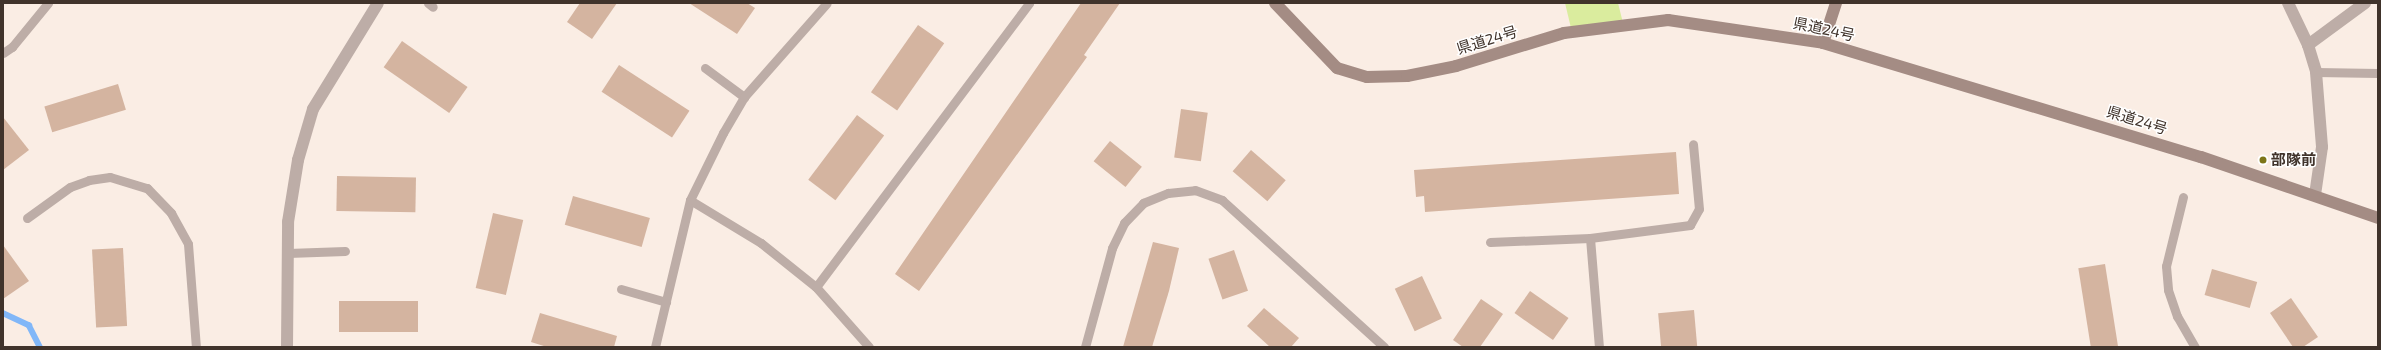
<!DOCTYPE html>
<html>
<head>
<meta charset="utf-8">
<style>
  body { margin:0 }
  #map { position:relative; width:2381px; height:350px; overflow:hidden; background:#faede4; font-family:"Exo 2","Noto Sans JP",sans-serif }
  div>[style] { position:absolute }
  .green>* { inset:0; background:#daec9e }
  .stream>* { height:5.5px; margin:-2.75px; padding:0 2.75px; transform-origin:2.75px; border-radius:2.75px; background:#81b7f8 }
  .building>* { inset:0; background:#d4b4a0; transform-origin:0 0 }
  .lane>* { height:9px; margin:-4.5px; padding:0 4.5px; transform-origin:4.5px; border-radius:4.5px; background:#bdada7 }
  .street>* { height:12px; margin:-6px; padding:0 6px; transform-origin:6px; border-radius:6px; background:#bdada7 }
  .secondary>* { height:12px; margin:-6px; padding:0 6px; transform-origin:6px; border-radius:6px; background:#a48c84 }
  .dots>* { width:11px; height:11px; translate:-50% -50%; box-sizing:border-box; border:2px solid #fff; border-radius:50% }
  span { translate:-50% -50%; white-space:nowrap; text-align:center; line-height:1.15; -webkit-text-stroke:3px #fff; paint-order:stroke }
  .street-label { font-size:15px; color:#40332b }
  .poi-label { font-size:15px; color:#40332b; font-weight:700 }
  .left { translate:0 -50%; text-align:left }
  .frame { position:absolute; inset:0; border:4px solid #40332b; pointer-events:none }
</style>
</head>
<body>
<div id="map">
  <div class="green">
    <div style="clip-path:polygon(1565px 3px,1618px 3px,1623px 23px,1571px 28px)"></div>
  </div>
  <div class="stream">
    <div style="left:3px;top:313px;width:29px;rotate:25deg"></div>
    <div style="left:29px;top:325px;width:25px;rotate:63deg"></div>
  </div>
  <div class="building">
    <div style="clip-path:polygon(580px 3px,617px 3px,592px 39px,567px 22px)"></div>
    <div style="clip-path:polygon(689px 3px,747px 3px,755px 8px,737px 34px)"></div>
    <div style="clip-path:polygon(1081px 3px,1120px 3px,1084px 55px,1087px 57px,919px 291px,895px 274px)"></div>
    <div style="left:918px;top:25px;width:32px;height:82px;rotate:35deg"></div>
    <div style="left:402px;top:41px;width:80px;height:32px;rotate:35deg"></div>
    <div style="left:619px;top:65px;width:84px;height:32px;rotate:33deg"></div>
    <div style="left:118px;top:84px;width:27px;height:77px;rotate:73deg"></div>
    <div style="left:1181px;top:109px;width:27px;height:49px;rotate:8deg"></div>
    <div style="left:857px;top:115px;width:34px;height:81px;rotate:37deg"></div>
    <div style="clip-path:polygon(3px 117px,29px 150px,3px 170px)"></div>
    <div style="left:1110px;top:141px;width:41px;height:26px;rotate:39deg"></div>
    <div style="left:1251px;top:150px;width:46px;height:28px;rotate:41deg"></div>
    <div style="clip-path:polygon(1676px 152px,1679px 194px,1425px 212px,1424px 196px,1416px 197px,1414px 170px)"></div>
    <div style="left:337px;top:176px;width:79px;height:35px;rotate:1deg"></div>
    <div style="left:573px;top:196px;width:80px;height:30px;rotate:16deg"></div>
    <div style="left:493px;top:213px;width:31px;height:77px;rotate:13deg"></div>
    <div style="clip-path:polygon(1153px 242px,1179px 248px,1169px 291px,1152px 347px,1123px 347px)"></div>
    <div style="clip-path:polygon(3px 245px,29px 281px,3px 299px)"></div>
    <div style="left:123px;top:248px;width:78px;height:31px;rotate:87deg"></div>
    <div style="left:1234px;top:250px;width:43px;height:27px;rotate:71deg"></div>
    <div style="left:2105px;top:264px;width:84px;height:27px;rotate:81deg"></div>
    <div style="left:2212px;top:269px;width:47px;height:27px;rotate:16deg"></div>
    <div style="left:1422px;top:276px;width:47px;height:30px;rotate:65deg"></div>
    <div style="left:1530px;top:291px;width:47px;height:27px;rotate:35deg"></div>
    <div style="clip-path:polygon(2291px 298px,2318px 337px,2303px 347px,2293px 347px,2270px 313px)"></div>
    <div style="clip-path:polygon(1481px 299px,1503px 314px,1480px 347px,1463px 347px,1453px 340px)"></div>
    <div style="left:418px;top:301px;width:31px;height:79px;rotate:90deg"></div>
    <div style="clip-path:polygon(1264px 308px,1299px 338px,1291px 347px,1270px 347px,1247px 326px)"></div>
    <div style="left:1694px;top:310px;width:37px;height:36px;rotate:85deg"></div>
    <div style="clip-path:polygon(540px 313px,617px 336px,614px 347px,547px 347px,531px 342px)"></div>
  </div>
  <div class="lane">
    <div style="left:428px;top:3px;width:6px;rotate:39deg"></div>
    <div style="left:3px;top:53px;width:11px;rotate:-34deg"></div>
    <div style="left:12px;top:47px;width:57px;rotate:-50.7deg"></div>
    <div style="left:705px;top:68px;width:49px;rotate:36.6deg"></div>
    <div style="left:2316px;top:72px;width:62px;rotate:0.9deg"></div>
    <div style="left:2183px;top:197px;width:71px;rotate:103.8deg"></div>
    <div style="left:2166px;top:266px;width:24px;rotate:85deg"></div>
    <div style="left:2168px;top:290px;width:28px;rotate:71deg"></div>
    <div style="left:2177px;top:316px;width:36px;rotate:60deg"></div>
    <div style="left:690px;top:200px;width:83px;rotate:31.2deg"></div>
    <div style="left:761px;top:243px;width:70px;rotate:38.7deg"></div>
    <div style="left:816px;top:287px;width:80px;rotate:48.5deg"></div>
    <div style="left:27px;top:218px;width:53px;rotate:-35.8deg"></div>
    <div style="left:70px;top:187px;width:20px;rotate:-20deg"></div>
    <div style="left:89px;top:180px;width:21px;rotate:-8deg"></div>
    <div style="left:110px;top:177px;width:39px;rotate:17deg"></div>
    <div style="left:147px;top:188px;width:35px;rotate:46deg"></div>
    <div style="left:171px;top:213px;width:35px;rotate:61deg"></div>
    <div style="left:188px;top:244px;width:103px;rotate:85.6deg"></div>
    <div style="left:1590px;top:238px;width:109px;rotate:85.3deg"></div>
    <div style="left:1490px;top:242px;width:100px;rotate:-2.3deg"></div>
    <div style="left:1590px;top:238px;width:101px;rotate:-7.4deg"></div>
    <div style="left:1690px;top:225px;width:18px;rotate:-61deg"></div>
    <div style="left:1699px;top:209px;width:65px;rotate:-95.3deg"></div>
    <div style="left:288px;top:253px;width:57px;rotate:-2deg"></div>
    <div style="left:816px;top:287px;width:355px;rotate:-53.1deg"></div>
    <div style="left:621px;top:289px;width:47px;rotate:16.1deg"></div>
    <div style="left:655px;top:347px;width:151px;rotate:-76.6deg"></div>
    <div style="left:690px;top:200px;width:75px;rotate:-63.8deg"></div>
    <div style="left:723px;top:133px;width:42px;rotate:-59.7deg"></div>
    <div style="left:744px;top:97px;width:125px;rotate:-48.6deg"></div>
    <div style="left:1085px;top:347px;width:103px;rotate:-74.7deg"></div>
    <div style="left:1112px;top:248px;width:28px;rotate:-64deg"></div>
    <div style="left:1124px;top:223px;width:28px;rotate:-46deg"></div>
    <div style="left:1143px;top:203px;width:27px;rotate:-22deg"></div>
    <div style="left:1168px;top:193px;width:27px;rotate:-6deg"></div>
    <div style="left:1195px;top:190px;width:29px;rotate:20deg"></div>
    <div style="left:1222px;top:200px;width:219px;rotate:42.2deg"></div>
  </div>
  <div class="street">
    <div style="left:2288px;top:3px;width:47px;rotate:64.5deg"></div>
    <div style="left:2308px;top:45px;width:28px;rotate:73deg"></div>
    <div style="left:2316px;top:72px;width:75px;rotate:85.4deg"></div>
    <div style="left:2322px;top:147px;width:49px;rotate:98.3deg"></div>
    <div style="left:2308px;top:45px;width:71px;rotate:-36.4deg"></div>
    <div style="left:287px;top:347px;width:125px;rotate:-89.5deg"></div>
    <div style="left:288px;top:222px;width:63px;rotate:-80.8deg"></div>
    <div style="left:298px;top:160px;width:53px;rotate:-73.6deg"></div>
    <div style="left:313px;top:109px;width:124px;rotate:-58.5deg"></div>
  </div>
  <div class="secondary">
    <div style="left:1275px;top:3px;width:90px;rotate:46.4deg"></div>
    <div style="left:1337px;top:68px;width:31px;rotate:17deg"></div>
    <div style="left:1367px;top:77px;width:40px;rotate:-1.4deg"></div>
    <div style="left:1407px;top:76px;width:50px;rotate:-11.5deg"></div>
    <div style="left:1456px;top:66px;width:113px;rotate:-17deg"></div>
    <div style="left:1564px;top:33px;width:105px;rotate:-7.1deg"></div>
    <div style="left:1668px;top:20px;width:157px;rotate:8.4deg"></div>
    <div style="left:1823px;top:43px;width:395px;rotate:16.8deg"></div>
    <div style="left:2201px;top:157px;width:187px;rotate:19deg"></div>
    <div style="left:1823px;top:43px;width:42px;rotate:-72deg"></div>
  </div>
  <div class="dots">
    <div style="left:2263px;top:160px;background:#7d7518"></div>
  </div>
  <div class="street-label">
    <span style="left:1824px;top:29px;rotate:12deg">県道24号</span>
    <span style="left:1487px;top:40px;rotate:-17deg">県道24号</span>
    <span style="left:2137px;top:120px;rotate:17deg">県道24号</span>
  </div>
  <div class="poi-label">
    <span class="left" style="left:2271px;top:160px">部隊前</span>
  </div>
  <div class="frame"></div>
</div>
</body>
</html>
